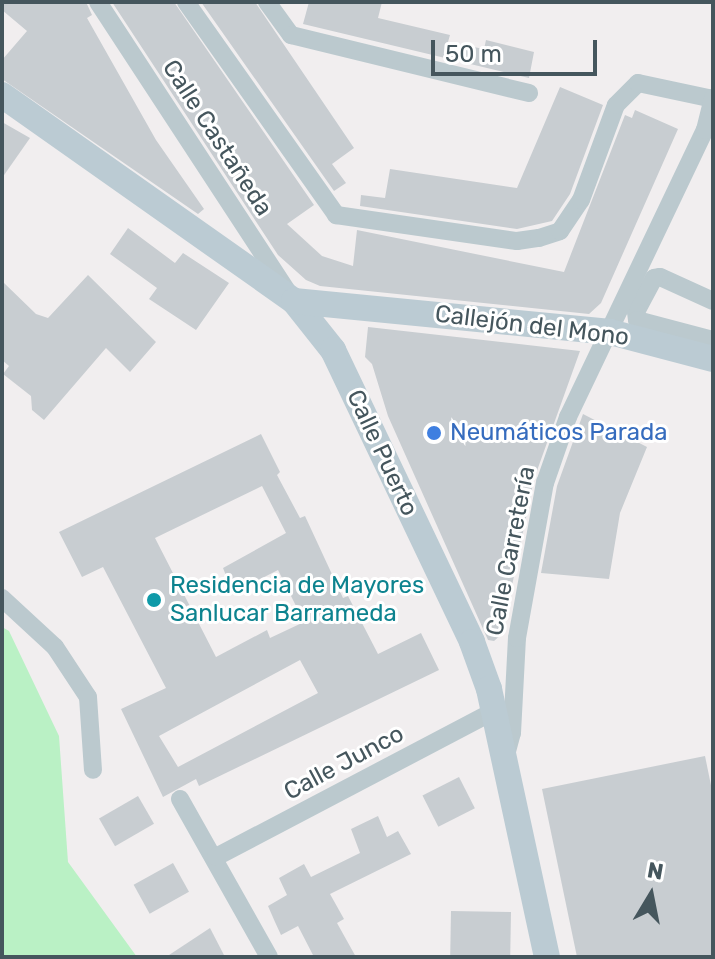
<!DOCTYPE html>
<html>
<head>
<meta charset="utf-8">
<style>
  body { margin:0 }
  #map { position:relative; width:715px; height:959px; overflow:hidden; background:#f1eeef; font-family:Rubik,sans-serif }
  div>[style] { position:absolute }
  .green>* { inset:0; background:#baf1c5 }
  .building>* { inset:0; background:#c8cdd1; transform-origin:0 0 }
  .street>* { height:18px; margin:-9px; padding:0 9px; transform-origin:9px; border-radius:9px; background:#bbc9ce }
  .secondary>* { height:26px; margin:-13px; padding:0 13px; transform-origin:13px; border-radius:13px; background:#bbcbd3 }
  .dots>* { width:22px; height:22px; translate:-50% -50%; box-sizing:border-box; border:4px solid #fff; border-radius:50% }
  span { translate:-50% -50%; white-space:nowrap; text-align:center; line-height:1.15; -webkit-text-stroke:6px #fff; paint-order:stroke }
  .street-label { font-size:24px; color:#45565d }
  .shop-label { font-size:24px; color:#366cbe }
  .left { translate:0 -50%; text-align:left }
  .culture-label { font-size:24px; color:#0d838f }
  .frame { position:absolute; inset:0; border:4px solid #45565d; pointer-events:none }
  .north { position:absolute; left:611px; top:855px; width:80px; height:80px; -webkit-text-stroke:6px #fff; paint-order:stroke; rotate:10deg; font-size:22px; font-weight:700; line-height:32px; text-align:center; color:#45565d }
  .north::after { content:''; display:block; margin:auto; width:28px; height:36px; background:#45565d; clip-path:polygon(50% 0,100% 100%,50% 72%,0 100%) }
  .scale { position:absolute; left:431px; top:40px; width:166px; height:36px; box-sizing:border-box; border:4px solid #45565d; border-top:0; padding-left:10px; font-size:24px; line-height:28px; white-space:nowrap; color:#45565d; -webkit-text-stroke:6px #fff; paint-order:stroke }
</style>
</head>
<body>
<div id="map">
  <div class="green">
    <div style="clip-path:polygon(2px 627px,9px 631px,59px 736px,68px 862px,137px 957px,2px 957px)"></div>
  </div>
  <div class="building">
    <div style="clip-path:polygon(2px 2px,86px 2px,92px 15px,87px 18px,156px 140px,204px 209px,198px 214px,2px 79px,2px 60px,27px 31px,2px 10px)"></div>
    <div style="clip-path:polygon(112px 2px,174px 2px,314px 205px,287px 224px,322px 256px,353px 266px,357px 230px,564px 272px,625px 115px,632px 118px,635px 110px,678px 129px,601px 303px,589px 314px,320px 286px,306px 280px,278px 255px)"></div>
    <div style="clip-path:polygon(201px 2px,255px 2px,354px 148px,332px 164px,346px 183px,334px 191px)"></div>
    <div style="clip-path:polygon(309px 2px,382px 2px,378px 18px,450px 35px,448px 42px,484px 49px,486px 40px,534px 52px,529px 78px,303px 24px)"></div>
    <div style="clip-path:polygon(560px 87px,603px 105px,570px 194px,552px 221px,517px 229px,360px 206px,361px 195px,385px 198px,390px 169px,517px 188px)"></div>
    <div style="clip-path:polygon(2px 122px,30px 138px,2px 178px)"></div>
    <div style="clip-path:polygon(128px 228px,175px 263px,183px 253px,229px 283px,196px 330px,149px 299px,157px 288px,110px 254px)"></div>
    <div style="clip-path:polygon(88px 275px,156px 342px,130px 372px,106px 348px,44px 420px,32px 410px,31px 396px,3px 374px,9px 366px,2px 360px,2px 281px,36px 314px,48px 318px)"></div>
    <div style="clip-path:polygon(368px 327px,580px 351px,534px 479px,502px 634px,494px 641px,488px 640px,388px 416px,372px 364px,365px 357px)"></div>
    <div style="clip-path:polygon(583px 414px,647px 447px,620px 513px,609px 579px,541px 573px,557px 486px)"></div>
    <div style="clip-path:polygon(evenodd,261px 434px,280px 472px,277px 475px,300px 518px,305px 516px,343px 598px,348px 596px,378px 654px,421px 633px,439px 670px,199px 786px,196px 779px,163px 797px,121px 709px,166px 688px,103px 567px,82px 577px,59px 532px,261px 434px,262px 486px,286px 533px,223px 568px,233px 593px,278px 570px,304px 622px,270px 638px,267px 630px,216px 657px,155px 538px,262px 486px,261px 434px,300px 660px,318px 693px,178px 767px,159px 736px,300px 660px)"></div>
    <div style="clip-path:polygon(705px 756px,713px 795px,713px 957px,577px 957px,542px 789px)"></div>
    <div style="left:459px;top:777px;width:35px;height:41px;rotate:63deg"></div>
    <div style="left:138px;top:796px;width:32px;height:45px;rotate:60deg"></div>
    <div style="clip-path:polygon(378px 816px,387px 837px,398px 831px,411px 854px,330px 894px,344px 919px,337px 923px,356px 957px,314px 957px,298px 926px,281px 935px,275px 922px,268px 906px,287px 895px,279px 878px,304px 864px,311px 877px,360px 853px,351px 829px)"></div>
    <div style="left:173px;top:863px;width:33px;height:45px;rotate:61deg"></div>
    <div style="left:451px;top:911px;width:60px;height:46px;rotate:1deg"></div>
    <div style="clip-path:polygon(210px 928px,225px 957px,166px 957px)"></div>
  </div>
  <div class="street">
    <div style="left:98px;top:2px;width:350px;rotate:56.8deg"></div>
    <div style="left:186px;top:2px;width:261px;rotate:54.8deg"></div>
    <div style="left:336px;top:215px;width:183px;rotate:8.2deg"></div>
    <div style="left:517px;top:241px;width:22px;rotate:-8deg"></div>
    <div style="left:539px;top:238px;width:22px;rotate:-18deg"></div>
    <div style="left:560px;top:231px;width:37px;rotate:-56deg"></div>
    <div style="left:581px;top:200px;width:101px;rotate:-69.8deg"></div>
    <div style="left:616px;top:105px;width:31px;rotate:-45deg"></div>
    <div style="left:638px;top:83px;width:77px;rotate:12deg"></div>
    <div style="left:267px;top:2px;width:41px;rotate:54deg"></div>
    <div style="left:291px;top:35px;width:245px;rotate:13.7deg"></div>
    <div style="left:713px;top:301px;width:58px;rotate:-155.6deg"></div>
    <div style="left:660px;top:277px;width:6px;rotate:171deg"></div>
    <div style="left:654px;top:278px;width:38px;rotate:118deg"></div>
    <div style="left:636px;top:312px;width:8px;rotate:83deg"></div>
    <div style="left:637px;top:320px;width:79px;rotate:14.7deg"></div>
    <div style="left:2px;top:598px;width:72px;rotate:42.8deg"></div>
    <div style="left:55px;top:647px;width:60px;rotate:56.6deg"></div>
    <div style="left:88px;top:697px;width:73px;rotate:86.1deg"></div>
    <div style="left:506px;top:755px;width:23px;rotate:-75deg"></div>
    <div style="left:512px;top:733px;width:95px;rotate:-87deg"></div>
    <div style="left:517px;top:638px;width:158px;rotate:-79.8deg"></div>
    <div style="left:545px;top:483px;width:70px;rotate:-70.8deg"></div>
    <div style="left:568px;top:417px;width:318px;rotate:-64.5deg"></div>
    <div style="left:705px;top:130px;width:33px;rotate:-76deg"></div>
    <div style="left:180px;top:799px;width:181px;rotate:60.6deg"></div>
    <div style="left:216px;top:857px;width:314px;rotate:-27.7deg"></div>
  </div>
  <div class="secondary">
    <div style="left:2px;top:95px;width:357px;rotate:35.2deg"></div>
    <div style="left:294px;top:301px;width:63px;rotate:51.5deg"></div>
    <div style="left:333px;top:350px;width:323px;rotate:64.5deg"></div>
    <div style="left:472px;top:642px;width:50px;rotate:70.1deg"></div>
    <div style="left:489px;top:689px;width:274px;rotate:77.8deg"></div>
    <div style="left:294px;top:301px;width:318px;rotate:5.6deg"></div>
    <div style="left:610px;top:332px;width:106px;rotate:14.7deg"></div>
  </div>
  <div class="dots">
    <div style="left:434px;top:433px;background:#3f7fe0"></div>
    <div style="left:154px;top:600px;background:#0f9aa8"></div>
  </div>
  <div class="street-label">
    <span style="left:217px;top:138px;rotate:57deg">Calle Castañeda</span>
    <span style="left:532px;top:326px;rotate:7deg">Callejón del Mono</span>
    <span style="left:382px;top:453px;rotate:65deg">Calle Puerto</span>
    <span style="left:511px;top:551px;rotate:-79deg">Calle Carretería</span>
    <span style="left:344px;top:763px;rotate:-28deg">Calle Junco</span>
  </div>
  <div class="shop-label">
    <span class="left" style="left:450px;top:433px">Neumáticos Parada</span>
  </div>
  <div class="culture-label">
    <span class="left" style="left:170px;top:600px">Residencia de Mayores<br>Sanlucar Barrameda</span>
  </div>
  <div class="frame"></div>
  <div class="north">N</div>
  <div class="scale">50 m</div>
</div>
</body>
</html>
